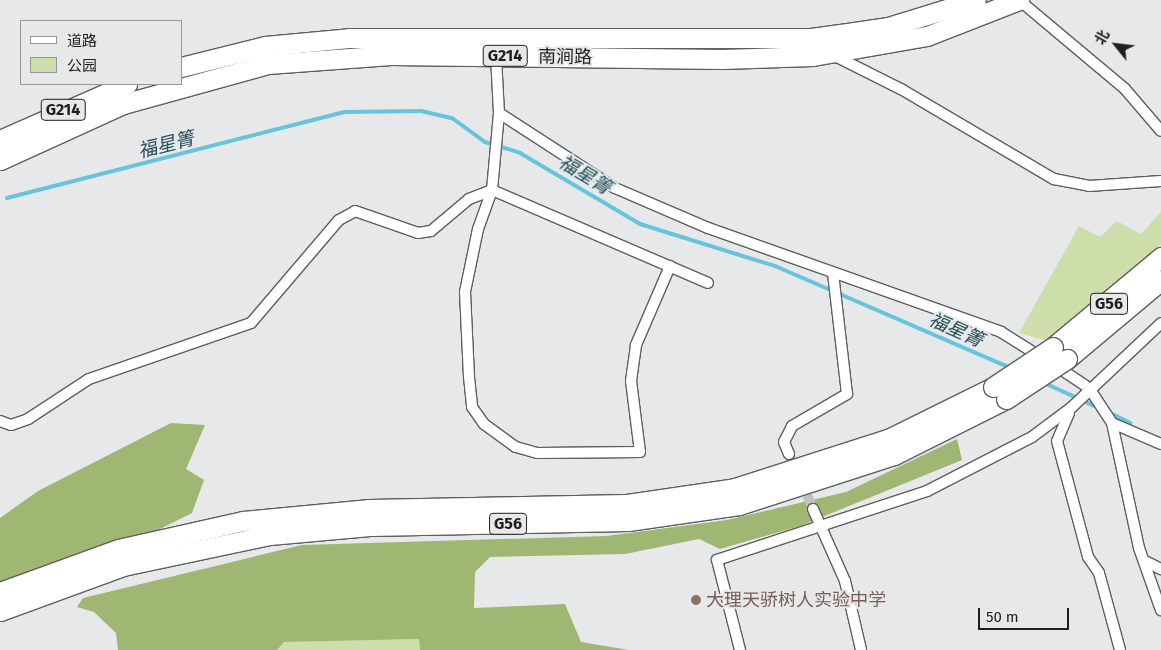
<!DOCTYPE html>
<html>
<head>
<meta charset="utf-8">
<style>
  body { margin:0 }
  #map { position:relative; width:1161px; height:650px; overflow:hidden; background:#e6e8ea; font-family:"Fira Sans","Noto Sans SC",sans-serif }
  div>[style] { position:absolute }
  .green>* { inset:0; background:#ccdeaa }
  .forest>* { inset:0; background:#a0b673 }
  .stream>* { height:4px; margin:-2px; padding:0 2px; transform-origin:2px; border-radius:2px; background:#67c4db }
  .street-tunnel>* { height:10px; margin-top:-5px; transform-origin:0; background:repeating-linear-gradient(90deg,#bec0c2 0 10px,transparent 0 15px) }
  .roads { filter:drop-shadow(1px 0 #5d5e5f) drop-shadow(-1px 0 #5d5e5f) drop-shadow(0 1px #5d5e5f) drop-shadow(0 -1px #5d5e5f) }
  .street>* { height:10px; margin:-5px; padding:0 5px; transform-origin:5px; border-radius:5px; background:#fff }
  .highway>* { height:19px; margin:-9.5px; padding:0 9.5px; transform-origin:9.5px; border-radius:9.5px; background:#fff }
  .bridges { filter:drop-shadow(1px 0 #5d5e5f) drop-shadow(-1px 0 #5d5e5f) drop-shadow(0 1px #5d5e5f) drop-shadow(0 -1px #5d5e5f) }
  .highway-bridge>* { height:19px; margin:-9.5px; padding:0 9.5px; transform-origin:9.5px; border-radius:9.5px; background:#fff }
  .dots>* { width:14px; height:14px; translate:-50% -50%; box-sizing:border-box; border:2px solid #e6e8ea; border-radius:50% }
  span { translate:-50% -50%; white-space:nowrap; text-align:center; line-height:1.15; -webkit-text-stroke:4px #e6e8ea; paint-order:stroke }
  .shield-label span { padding:1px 4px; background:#e6e8ea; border:1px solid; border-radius:4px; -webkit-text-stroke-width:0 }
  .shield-label { font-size:16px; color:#1f1f20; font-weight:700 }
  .street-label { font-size:18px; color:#1f1f20 }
  .education-label { font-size:18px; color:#785e54 }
  .left { translate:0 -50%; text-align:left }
  .water-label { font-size:19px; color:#254e59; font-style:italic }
  .legend { position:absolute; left:20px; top:20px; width:162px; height:65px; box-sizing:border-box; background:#e6e8ea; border:1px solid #969899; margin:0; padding:6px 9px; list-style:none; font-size:15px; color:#1f1f20 }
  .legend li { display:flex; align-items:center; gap:10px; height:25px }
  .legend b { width:25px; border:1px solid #969899 }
  .north { position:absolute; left:1091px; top:20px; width:50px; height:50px; -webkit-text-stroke:4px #e6e8ea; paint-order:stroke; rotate:299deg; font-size:14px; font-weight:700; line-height:20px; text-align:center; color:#1f1f20 }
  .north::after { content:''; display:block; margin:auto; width:18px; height:22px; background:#1f1f20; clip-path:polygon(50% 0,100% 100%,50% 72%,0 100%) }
  .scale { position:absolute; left:978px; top:608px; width:91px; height:22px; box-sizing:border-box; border:2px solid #1f1f20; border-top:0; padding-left:6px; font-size:15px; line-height:18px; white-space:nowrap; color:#1f1f20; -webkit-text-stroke:4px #e6e8ea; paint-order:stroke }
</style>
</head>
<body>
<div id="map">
  <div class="green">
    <div style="clip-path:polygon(1161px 212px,1161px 244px,1094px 306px,1048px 341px,1019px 333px,1079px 226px,1100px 237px,1117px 221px,1141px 234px)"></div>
    <div style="clip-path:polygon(419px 639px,420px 650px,277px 650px,284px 642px)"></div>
  </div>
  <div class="forest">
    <div style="clip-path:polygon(171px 423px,205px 425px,186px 469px,204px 480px,192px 513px,146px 536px,0 585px,0 518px,38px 491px)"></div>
    <div style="clip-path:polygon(957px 439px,962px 460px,800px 526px,720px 549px,699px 539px,625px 554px,490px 557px,475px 572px,474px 608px,565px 604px,581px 642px,629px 650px,420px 650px,419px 639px,284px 642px,277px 650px,118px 650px,116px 633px,94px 612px,77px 607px,83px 598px,302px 545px,607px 536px,727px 520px,846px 492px)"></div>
  </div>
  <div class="stream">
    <div style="left:7px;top:198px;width:348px;rotate:-14.3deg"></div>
    <div style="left:344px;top:112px;width:77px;rotate:-0.7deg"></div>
    <div style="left:421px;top:111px;width:32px;rotate:13deg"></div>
    <div style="left:452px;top:118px;width:41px;rotate:36deg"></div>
    <div style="left:485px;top:142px;width:37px;rotate:17deg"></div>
    <div style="left:520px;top:153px;width:139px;rotate:30.6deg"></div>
    <div style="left:640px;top:224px;width:141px;rotate:17.3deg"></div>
    <div style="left:775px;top:266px;width:257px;rotate:23.4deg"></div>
    <div style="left:1042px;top:382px;width:63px;rotate:24.5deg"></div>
    <div style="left:1108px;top:412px;width:25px;rotate:26deg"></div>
  </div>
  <div class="street-tunnel">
    <div style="left:789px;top:454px;width:60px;rotate:66.4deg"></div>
  </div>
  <div class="roads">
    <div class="street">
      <div style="left:1019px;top:0;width:138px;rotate:40deg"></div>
      <div style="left:1125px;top:89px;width:55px;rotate:49.4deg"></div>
      <div style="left:831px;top:54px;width:78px;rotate:26.6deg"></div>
      <div style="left:901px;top:89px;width:178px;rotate:30.5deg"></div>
      <div style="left:1054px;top:179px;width:36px;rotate:11deg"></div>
      <div style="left:1089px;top:186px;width:72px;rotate:-4deg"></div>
      <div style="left:496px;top:56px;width:57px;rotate:87deg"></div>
      <div style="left:499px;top:113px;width:138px;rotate:32.9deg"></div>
      <div style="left:615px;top:188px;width:101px;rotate:23.3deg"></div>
      <div style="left:708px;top:228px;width:311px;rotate:19.5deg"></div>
      <div style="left:1001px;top:332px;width:47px;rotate:32deg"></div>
      <div style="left:499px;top:113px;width:77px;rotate:95.2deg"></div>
      <div style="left:492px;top:190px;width:235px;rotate:23.3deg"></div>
      <div style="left:492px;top:190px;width:41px;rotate:109.7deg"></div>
      <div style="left:478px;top:229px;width:64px;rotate:101.7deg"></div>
      <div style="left:465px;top:292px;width:85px;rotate:87.3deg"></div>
      <div style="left:469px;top:377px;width:30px;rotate:84deg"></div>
      <div style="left:472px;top:407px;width:21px;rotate:55deg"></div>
      <div style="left:484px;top:424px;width:39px;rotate:36deg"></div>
      <div style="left:516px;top:447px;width:22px;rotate:16deg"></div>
      <div style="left:537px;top:453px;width:103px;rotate:-0.6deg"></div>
      <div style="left:640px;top:452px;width:72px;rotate:-97.2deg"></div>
      <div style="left:631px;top:381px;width:36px;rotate:-82deg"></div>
      <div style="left:636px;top:345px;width:86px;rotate:-66.7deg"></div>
      <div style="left:1053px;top:364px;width:43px;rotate:33.7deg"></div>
      <div style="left:1089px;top:388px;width:42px;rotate:56.7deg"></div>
      <div style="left:1112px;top:423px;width:53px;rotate:23.2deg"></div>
      <div style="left:1069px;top:413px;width:30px;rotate:113deg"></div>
      <div style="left:1057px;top:441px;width:120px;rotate:75deg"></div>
      <div style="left:1088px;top:557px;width:19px;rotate:55deg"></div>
      <div style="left:1099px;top:573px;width:80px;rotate:74.7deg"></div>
      <div style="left:0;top:421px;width:12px;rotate:20deg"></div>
      <div style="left:11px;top:425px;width:18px;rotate:-19deg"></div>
      <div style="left:28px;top:419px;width:73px;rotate:-33.3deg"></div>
      <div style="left:89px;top:379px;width:171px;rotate:-19.1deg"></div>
      <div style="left:251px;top:323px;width:135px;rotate:-49.5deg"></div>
      <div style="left:339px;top:220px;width:18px;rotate:-29deg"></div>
      <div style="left:355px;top:211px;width:67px;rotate:19.2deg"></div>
      <div style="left:418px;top:233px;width:13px;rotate:-9deg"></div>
      <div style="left:431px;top:231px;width:50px;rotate:-40.1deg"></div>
      <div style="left:469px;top:199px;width:25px;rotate:-21deg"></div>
      <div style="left:1112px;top:423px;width:128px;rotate:77.8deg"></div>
      <div style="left:1139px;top:548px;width:66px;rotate:70.5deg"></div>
      <div style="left:789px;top:454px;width:13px;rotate:-113deg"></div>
      <div style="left:784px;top:442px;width:18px;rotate:-63deg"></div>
      <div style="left:792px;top:426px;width:64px;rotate:-30.2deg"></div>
      <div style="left:847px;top:394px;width:122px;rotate:-96.6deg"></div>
      <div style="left:813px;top:509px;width:79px;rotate:66deg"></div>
      <div style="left:845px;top:581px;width:71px;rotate:76.9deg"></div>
      <div style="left:1147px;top:562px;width:16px;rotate:27deg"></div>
      <div style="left:740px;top:650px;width:93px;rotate:-104.3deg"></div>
      <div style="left:717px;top:560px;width:221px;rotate:-18.2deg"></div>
      <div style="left:927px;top:491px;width:118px;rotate:-27.2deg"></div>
      <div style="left:1032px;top:437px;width:50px;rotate:-36.9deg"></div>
      <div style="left:1072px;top:407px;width:122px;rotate:-43.3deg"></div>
    </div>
    <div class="highway">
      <div style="left:181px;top:67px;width:87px;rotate:-14deg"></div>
      <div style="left:265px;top:46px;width:84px;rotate:-5.4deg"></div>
      <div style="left:349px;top:38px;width:462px"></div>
      <div style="left:811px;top:38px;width:78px;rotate:-8.1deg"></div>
      <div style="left:888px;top:27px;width:92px;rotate:-17.1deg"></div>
      <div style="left:0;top:140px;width:139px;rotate:-23.8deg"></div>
      <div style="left:0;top:160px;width:135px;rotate:-24.5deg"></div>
      <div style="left:123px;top:104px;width:150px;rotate:-15.4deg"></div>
      <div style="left:268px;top:64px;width:123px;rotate:-4.2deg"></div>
      <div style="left:391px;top:55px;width:331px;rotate:0.7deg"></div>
      <div style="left:722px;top:59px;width:91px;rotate:-1.9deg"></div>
      <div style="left:813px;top:56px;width:116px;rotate:-10deg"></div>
      <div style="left:927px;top:36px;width:99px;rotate:-21.4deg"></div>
      <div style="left:1053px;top:347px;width:141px;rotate:-39.8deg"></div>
      <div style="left:1067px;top:359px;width:123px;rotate:-40deg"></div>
      <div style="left:0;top:592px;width:126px;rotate:-20deg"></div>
      <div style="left:118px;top:549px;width:128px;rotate:-12.6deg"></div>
      <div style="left:243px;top:521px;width:127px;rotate:-5.4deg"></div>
      <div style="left:369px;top:509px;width:258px;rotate:-1.1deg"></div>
      <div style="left:627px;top:504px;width:109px;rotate:-8.4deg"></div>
      <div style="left:735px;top:488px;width:161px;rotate:-17.8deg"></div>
      <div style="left:888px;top:439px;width:117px;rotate:-26.3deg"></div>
      <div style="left:0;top:611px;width:131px;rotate:-20.1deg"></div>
      <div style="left:123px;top:566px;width:150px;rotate:-11.9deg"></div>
      <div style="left:270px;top:535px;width:100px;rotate:-5.1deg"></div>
      <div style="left:370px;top:526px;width:258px;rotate:-1.1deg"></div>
      <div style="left:628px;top:521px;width:112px;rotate:-8.2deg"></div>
      <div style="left:739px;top:505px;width:163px;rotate:-17.9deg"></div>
      <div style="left:894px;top:455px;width:125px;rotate:-26.6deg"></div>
    </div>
  </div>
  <div class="bridges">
    <div class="highway-bridge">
      <div style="left:993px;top:387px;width:72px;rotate:-33.7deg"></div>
      <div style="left:1006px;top:399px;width:73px;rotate:-33.3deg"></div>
    </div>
  </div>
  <div class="dots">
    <div style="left:696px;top:600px;background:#8d6e63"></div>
  </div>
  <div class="shield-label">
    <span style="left:505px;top:56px">G214</span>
    <span style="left:63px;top:110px">G214</span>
    <span style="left:1109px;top:304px">G56</span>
    <span style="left:508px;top:524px">G56</span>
  </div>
  <div class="street-label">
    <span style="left:565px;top:57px;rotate:1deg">南涧路</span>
  </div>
  <div class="education-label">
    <span class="left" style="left:706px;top:600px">大理天骄树人实验中学</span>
  </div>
  <div class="water-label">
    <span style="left:166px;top:145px;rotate:-14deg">福星箐</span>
    <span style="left:585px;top:175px;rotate:31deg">福星箐</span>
    <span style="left:956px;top:330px;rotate:24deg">福星箐</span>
  </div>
  <ul class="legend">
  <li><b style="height:6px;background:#fff"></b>道路</li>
  <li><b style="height:14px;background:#ccdeaa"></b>公园</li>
  </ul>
  <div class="north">北</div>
  <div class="scale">50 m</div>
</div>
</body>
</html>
